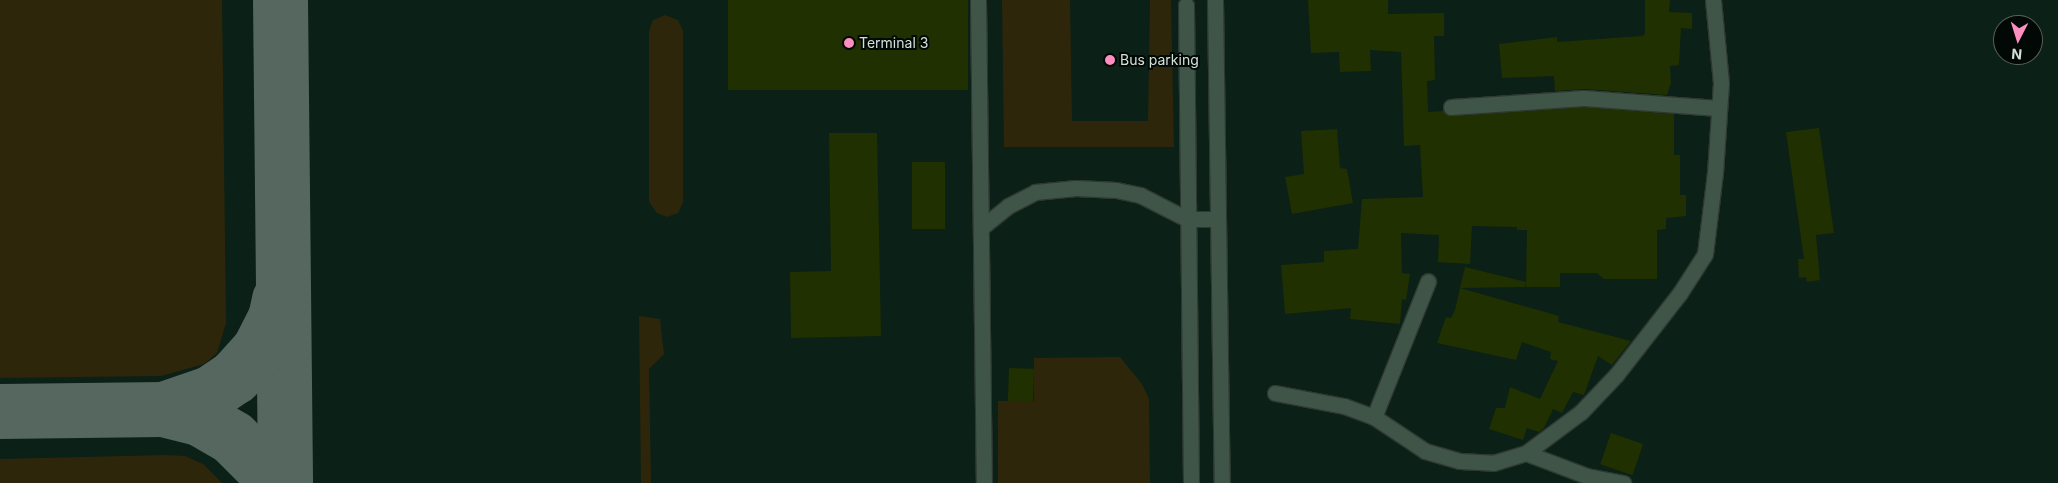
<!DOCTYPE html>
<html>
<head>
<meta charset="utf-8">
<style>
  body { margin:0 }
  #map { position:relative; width:2058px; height:483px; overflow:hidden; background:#0b2016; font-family:Inter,sans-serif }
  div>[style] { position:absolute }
  .green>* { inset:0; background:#2e260a }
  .taxiway>* { height:55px; margin:-27.5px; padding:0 27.5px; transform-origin:27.5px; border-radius:27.5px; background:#55675e }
  .building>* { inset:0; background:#203000; transform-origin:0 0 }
  .roads { filter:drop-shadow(1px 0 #2e3932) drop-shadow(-1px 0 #2e3932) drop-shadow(0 1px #2e3932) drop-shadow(0 -1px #2e3932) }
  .street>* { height:15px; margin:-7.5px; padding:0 7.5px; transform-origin:7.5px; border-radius:7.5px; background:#3f5548 }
  .dots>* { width:14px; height:14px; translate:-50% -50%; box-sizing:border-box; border:2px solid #020805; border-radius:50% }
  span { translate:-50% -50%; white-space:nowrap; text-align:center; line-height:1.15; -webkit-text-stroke:4px #020805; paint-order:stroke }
  .poi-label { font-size:14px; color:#d3e0d8 }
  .left { translate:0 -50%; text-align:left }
  .north { position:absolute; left:1993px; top:15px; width:50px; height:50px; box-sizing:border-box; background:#020805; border:1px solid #565e59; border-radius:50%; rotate:185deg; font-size:14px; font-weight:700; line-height:20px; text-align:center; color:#d3e0d8 }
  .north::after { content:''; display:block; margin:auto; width:18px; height:22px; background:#fd8ec0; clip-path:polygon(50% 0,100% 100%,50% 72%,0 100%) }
</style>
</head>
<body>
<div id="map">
  <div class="green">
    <div style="clip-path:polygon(0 0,222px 0,226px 323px,217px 353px,204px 364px,161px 376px,0 378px)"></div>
    <div style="clip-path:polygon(1002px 0,1070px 0,1072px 121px,1148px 121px,1150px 0,1171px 0,1174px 147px,1004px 147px)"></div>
    <div style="clip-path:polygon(665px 15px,678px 20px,683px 31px,683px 202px,678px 213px,667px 217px,657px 213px,649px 202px,649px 31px,653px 20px)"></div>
    <div style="clip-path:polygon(639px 316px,660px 319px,664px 354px,649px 369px,651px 483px,641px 483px)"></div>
    <div style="clip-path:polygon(1120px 357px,1142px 384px,1149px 399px,1150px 483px,998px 483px,998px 401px,1034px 401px,1034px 358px)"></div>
    <div style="clip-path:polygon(165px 455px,185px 456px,203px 464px,222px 483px,0 483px,0 459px)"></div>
  </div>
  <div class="taxiway">
    <div style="left:280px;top:0;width:483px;rotate:89.4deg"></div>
    <div style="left:163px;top:409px;width:37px;rotate:14deg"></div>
    <div style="left:199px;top:418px;width:39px;rotate:30deg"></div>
    <div style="left:233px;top:438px;width:41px;rotate:45deg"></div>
    <div style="left:262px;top:467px;width:18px;rotate:63deg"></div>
    <div style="left:0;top:411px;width:163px;rotate:-0.7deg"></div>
    <div style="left:163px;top:409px;width:50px;rotate:-18.8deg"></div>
    <div style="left:210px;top:393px;width:29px;rotate:-34deg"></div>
    <div style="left:234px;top:377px;width:38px;rotate:-48deg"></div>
    <div style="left:259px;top:349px;width:35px;rotate:-63deg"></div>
    <div style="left:275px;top:318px;width:19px;rotate:-78deg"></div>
  </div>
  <div class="building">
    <div style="left:728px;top:0;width:240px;height:90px"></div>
    <div style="clip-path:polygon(1308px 0,1388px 0,1388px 14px,1444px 13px,1444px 36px,1434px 36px,1435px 80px,1427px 81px,1428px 112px,1443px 111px,1452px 116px,1584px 107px,1674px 114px,1674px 155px,1680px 155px,1680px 195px,1686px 195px,1686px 216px,1666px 218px,1666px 229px,1657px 230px,1657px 279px,1604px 279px,1597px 273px,1560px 273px,1560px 287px,1526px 287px,1527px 230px,1517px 230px,1517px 227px,1472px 226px,1470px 264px,1438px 262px,1439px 235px,1401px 233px,1402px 273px,1410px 274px,1406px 300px,1402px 299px,1400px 324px,1350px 319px,1351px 308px,1285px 314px,1281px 265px,1324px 262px,1324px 251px,1358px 249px,1362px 199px,1423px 197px,1420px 145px,1404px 146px,1401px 52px,1370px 50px,1371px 71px,1340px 72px,1339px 52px,1311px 53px)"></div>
    <div style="clip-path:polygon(1645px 0,1670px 0,1669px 12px,1692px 13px,1692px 29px,1681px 28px,1679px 65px,1670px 66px,1671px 83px,1667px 95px,1585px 89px,1555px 91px,1554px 76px,1502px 78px,1499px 44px,1557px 37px,1557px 42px,1642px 36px,1645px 34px)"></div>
    <div style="clip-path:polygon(1819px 128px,1834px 233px,1816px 235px,1820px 280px,1807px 282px,1806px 277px,1799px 278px,1798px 259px,1804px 259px,1786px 132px)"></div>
    <div style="clip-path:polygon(1337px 129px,1340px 168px,1347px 169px,1353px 203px,1292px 214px,1285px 177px,1304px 174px,1301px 131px)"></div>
    <div style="clip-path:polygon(829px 133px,877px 133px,881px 336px,791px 338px,790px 272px,831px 271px)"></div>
    <div style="left:912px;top:162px;width:33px;height:67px"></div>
    <div style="clip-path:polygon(1465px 267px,1526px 282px,1525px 287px,1460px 288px)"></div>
    <div style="clip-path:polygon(1460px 288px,1559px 316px,1558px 322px,1631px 341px,1612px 365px,1598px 356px,1584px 395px,1573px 392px,1562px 413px,1553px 409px,1544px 428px,1539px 432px,1527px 428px,1523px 440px,1489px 429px,1496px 408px,1505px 408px,1510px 387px,1540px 399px,1558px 361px,1550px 359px,1551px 352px,1522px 342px,1516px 360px,1437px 343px,1446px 317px,1451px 318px,1455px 310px)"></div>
    <div style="left:1009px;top:368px;width:25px;height:33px;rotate:2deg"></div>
    <div style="left:1611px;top:433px;width:34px;height:33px;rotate:19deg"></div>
  </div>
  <div class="roads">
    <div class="street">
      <div style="left:978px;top:0;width:483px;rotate:89.3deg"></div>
      <div style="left:1215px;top:0;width:483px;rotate:89.2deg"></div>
      <div style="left:1186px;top:5px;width:478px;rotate:89.4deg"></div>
      <div style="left:1451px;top:107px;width:133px;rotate:-3.9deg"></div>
      <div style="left:1584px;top:98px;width:134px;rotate:4.3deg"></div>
      <div style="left:981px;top:228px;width:35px;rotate:-39deg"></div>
      <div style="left:1008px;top:206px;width:30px;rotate:-27deg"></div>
      <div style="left:1035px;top:192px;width:41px;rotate:-5.6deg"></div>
      <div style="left:1076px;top:188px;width:40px;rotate:2.9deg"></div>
      <div style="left:1116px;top:190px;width:25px;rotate:12deg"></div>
      <div style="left:1140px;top:195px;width:53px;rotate:27.1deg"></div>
      <div style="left:1187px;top:219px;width:31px"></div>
      <div style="left:1275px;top:393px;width:70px;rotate:10.7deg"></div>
      <div style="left:1344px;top:406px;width:32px;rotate:20deg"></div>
      <div style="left:1374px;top:417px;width:61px;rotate:33.7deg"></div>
      <div style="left:1425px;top:451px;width:36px;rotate:16deg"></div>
      <div style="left:1460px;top:461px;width:33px;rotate:3deg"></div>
      <div style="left:1493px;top:463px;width:34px;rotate:-17deg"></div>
      <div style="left:1526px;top:453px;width:69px;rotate:-36.7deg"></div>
      <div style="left:1581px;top:412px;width:52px;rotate:-46.5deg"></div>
      <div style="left:1617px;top:374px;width:103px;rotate:-52.1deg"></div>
      <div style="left:1680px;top:293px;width:46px;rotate:-57.3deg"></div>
      <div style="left:1705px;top:254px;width:82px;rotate:-83deg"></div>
      <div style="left:1715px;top:173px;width:90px;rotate:-86.2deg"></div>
      <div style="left:1721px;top:83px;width:83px;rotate:-95.5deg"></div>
      <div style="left:1374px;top:417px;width:146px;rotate:-68.3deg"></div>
      <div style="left:1526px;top:453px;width:65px;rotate:20.7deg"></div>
      <div style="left:1587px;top:476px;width:37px;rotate:11deg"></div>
    </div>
  </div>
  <div class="dots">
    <div style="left:849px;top:43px;background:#fd8ec0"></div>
    <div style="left:1110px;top:60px;background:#fd8ec0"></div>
  </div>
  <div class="poi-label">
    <span class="left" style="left:859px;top:43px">Terminal 3</span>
    <span class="left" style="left:1120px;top:60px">Bus parking</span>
  </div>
  <div class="north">N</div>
</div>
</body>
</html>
